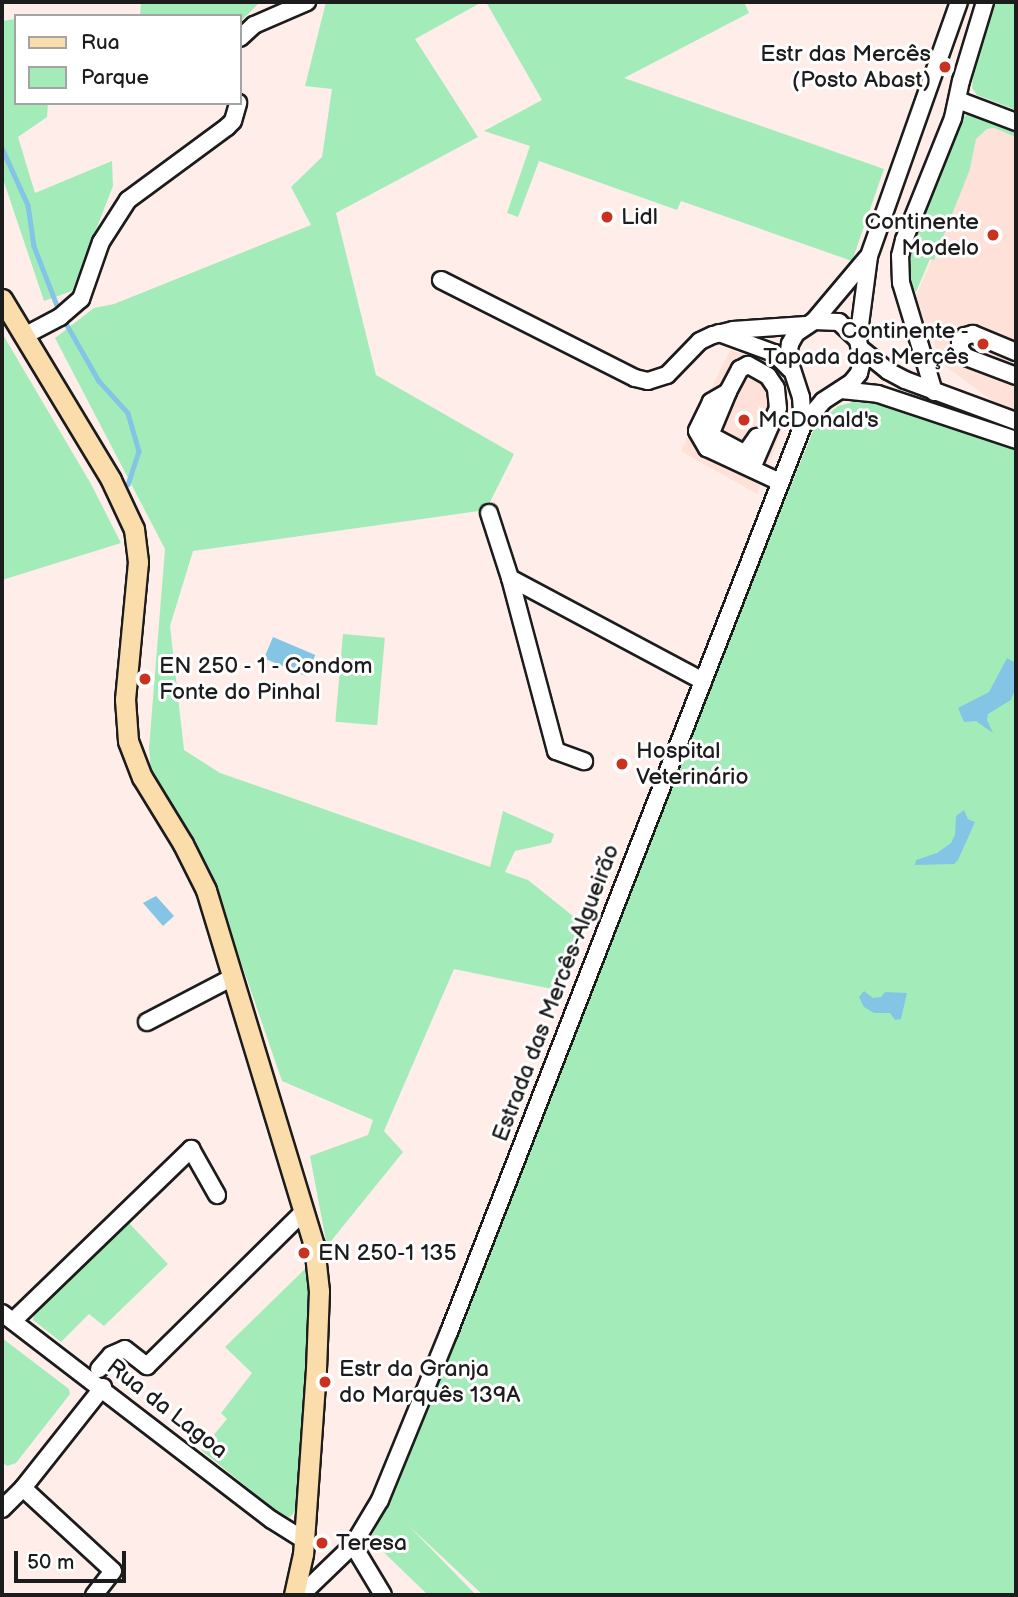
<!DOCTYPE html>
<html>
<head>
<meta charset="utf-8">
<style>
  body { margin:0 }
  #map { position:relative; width:1018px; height:1597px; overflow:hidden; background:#feede8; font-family:"Balsamiq Sans",sans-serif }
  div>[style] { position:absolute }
  .built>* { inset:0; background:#fee1d8 }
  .green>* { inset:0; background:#a3ecba; transform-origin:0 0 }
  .water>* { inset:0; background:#84c5e5; transform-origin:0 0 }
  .stream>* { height:4.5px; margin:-2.25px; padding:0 2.25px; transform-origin:2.25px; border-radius:2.25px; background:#84c5e5 }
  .roads { filter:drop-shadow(2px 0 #1c1c1c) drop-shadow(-2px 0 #1c1c1c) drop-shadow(0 2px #1c1c1c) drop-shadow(0 -2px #1c1c1c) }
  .minor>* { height:16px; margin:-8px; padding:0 8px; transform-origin:8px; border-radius:8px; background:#fff }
  .major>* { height:19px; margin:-9.5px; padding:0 9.5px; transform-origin:9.5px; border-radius:9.5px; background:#fbddab }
  .dots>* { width:19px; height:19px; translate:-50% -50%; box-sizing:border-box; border:4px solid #fff; border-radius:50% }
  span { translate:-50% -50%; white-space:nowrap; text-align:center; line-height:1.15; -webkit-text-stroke:6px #fff; paint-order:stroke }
  .poi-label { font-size:23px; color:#1c1c1c }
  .right { translate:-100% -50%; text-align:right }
  .left { translate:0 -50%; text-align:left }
  .street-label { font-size:23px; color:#1c1c1c }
  .frame { position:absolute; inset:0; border:4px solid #1c1c1c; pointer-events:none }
  .legend { position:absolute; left:14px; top:14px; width:228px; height:91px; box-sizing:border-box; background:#fff; border:2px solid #a4a4a4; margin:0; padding:9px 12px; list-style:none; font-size:21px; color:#1c1c1c }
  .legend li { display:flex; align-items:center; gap:14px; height:35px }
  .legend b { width:35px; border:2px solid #a4a4a4 }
  .scale { position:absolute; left:14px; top:1551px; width:112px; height:32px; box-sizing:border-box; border:4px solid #1c1c1c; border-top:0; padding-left:9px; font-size:21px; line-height:24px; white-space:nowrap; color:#1c1c1c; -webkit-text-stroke:5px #fff; paint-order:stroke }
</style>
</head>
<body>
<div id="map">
  <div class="built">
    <div style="clip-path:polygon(994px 128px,1016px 136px,1016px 410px,1001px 407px,944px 365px,915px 299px,970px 169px,976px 139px,987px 129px)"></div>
    <div style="clip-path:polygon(730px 350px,766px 362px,787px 392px,789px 408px,785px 422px,757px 494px,681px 451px)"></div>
  </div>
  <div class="green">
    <div style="clip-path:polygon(141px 2px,260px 2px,240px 22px,240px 16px,140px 16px)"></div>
    <div style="clip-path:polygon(326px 2px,482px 2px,415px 39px,478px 137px,336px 213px,376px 375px,514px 454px,486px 510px,193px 551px,170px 626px,184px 750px,220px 773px,490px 867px,503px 811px,554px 834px,551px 843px,515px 851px,505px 872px,528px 880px,583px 924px,552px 989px,454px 969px,384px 1131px,403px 1152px,327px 1246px,310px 1156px,368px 1135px,373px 1120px,282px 1081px,217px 892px,196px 842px,151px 771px,149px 748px,165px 549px,55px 338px,94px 308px,114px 304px,311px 225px,291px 187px,322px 157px,332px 89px,305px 86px)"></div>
    <div style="clip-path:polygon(486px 2px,744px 2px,749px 13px,624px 78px,884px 169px,852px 261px,681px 201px,677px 210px,539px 161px,518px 217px,507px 213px,530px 146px,484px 131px,542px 100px)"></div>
    <div style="clip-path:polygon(996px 2px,1016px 2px,1016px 110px,977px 95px,972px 88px,974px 66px)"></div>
    <div style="clip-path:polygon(16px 19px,16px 103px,48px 103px,47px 117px,18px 137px,35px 193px,112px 161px,113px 186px,72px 291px,44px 301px,2px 176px,2px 21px)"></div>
    <div style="clip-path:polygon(969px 113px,1016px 129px,1016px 137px,994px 128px,987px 129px,976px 139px,970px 169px,934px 260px,930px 259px,916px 292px,906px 280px,905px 261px,911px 234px,956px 123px)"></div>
    <div style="clip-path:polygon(2px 333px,91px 484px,121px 543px,2px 580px)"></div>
    <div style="clip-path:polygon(853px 402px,873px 403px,1016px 447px,1016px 1595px,483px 1595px,408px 1525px,476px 1595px,428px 1595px,374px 1543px,372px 1536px,386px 1505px,380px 1500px,815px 426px,838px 406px)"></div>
    <div style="left:343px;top:634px;width:42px;height:88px;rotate:5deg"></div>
    <div style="clip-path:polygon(128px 1222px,168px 1264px,104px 1326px,89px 1314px,61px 1342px,33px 1320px,34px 1315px)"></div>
    <div style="clip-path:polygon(307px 1267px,311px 1291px,298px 1508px,290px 1517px,284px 1517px,201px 1450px,227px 1419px,221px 1413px,252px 1373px,225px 1347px)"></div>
    <div style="clip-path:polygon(2px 1338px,69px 1389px,70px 1394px,16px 1463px,7px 1466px,2px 1462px)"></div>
  </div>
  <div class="water">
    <div style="left:273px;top:637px;width:46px;height:23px;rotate:23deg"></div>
    <div style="clip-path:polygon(1007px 658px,1016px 663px,1016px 687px,1011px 700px,988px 714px,987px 720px,993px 733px,976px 721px,964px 722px,958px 708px,989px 692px)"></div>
    <div style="clip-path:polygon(964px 810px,968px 819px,975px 822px,958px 860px,954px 864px,915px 865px,916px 860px,937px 853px,951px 843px,955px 835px,956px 816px)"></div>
    <div style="clip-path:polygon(156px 896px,174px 916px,163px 926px,143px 903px)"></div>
    <div style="clip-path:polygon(864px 991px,873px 998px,881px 997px,885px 992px,907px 993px,901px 1019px,895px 1020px,890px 1013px,874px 1013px,864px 1007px,859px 997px)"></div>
  </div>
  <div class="stream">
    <div style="left:2px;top:148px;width:63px;rotate:65.5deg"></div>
    <div style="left:28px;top:205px;width:41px;rotate:81.7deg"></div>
    <div style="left:34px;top:246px;width:66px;rotate:68.8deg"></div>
    <div style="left:67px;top:325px;width:64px;rotate:60.3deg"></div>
    <div style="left:99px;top:381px;width:43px;rotate:47.8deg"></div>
    <div style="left:128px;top:413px;width:40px;rotate:74deg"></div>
    <div style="left:139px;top:451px;width:35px;rotate:108deg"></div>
  </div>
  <div class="roads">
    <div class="minor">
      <div style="left:240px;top:38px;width:19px;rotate:-43deg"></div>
      <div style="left:254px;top:25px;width:58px;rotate:-23.5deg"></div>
      <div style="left:958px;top:100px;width:62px;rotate:20.8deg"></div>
      <div style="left:441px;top:280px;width:217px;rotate:26.8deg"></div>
      <div style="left:635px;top:378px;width:13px;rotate:13deg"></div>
      <div style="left:648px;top:381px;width:20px;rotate:-18deg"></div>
      <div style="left:667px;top:375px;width:47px;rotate:-45.9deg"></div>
      <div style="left:700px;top:341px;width:14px;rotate:-25deg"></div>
      <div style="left:713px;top:335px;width:21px;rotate:-14deg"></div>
      <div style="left:733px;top:330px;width:73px;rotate:-3.9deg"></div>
      <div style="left:814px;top:321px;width:82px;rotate:-49.9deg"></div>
      <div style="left:719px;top:333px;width:59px;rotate:20deg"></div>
      <div style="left:774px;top:353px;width:23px;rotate:45deg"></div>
      <div style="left:24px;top:336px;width:41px;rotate:-27.8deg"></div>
      <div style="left:60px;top:317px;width:28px;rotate:-41deg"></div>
      <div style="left:81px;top:299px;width:60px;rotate:-70.7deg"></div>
      <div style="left:101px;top:242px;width:50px;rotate:-57.3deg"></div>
      <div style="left:128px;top:200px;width:123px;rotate:-36.4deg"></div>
      <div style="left:227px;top:127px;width:8px;rotate:-45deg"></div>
      <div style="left:233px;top:121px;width:19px;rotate:-74deg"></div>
      <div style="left:858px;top:340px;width:85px;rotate:-82.5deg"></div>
      <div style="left:869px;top:256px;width:269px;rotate:-70.5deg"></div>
      <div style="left:861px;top:349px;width:35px;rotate:39deg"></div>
      <div style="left:888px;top:371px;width:19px;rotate:28deg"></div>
      <div style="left:905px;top:380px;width:118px;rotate:20.3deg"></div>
      <div style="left:1016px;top:352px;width:47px;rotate:-157.3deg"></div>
      <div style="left:973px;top:334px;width:8px;rotate:166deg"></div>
      <div style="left:965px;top:336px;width:8px;rotate:130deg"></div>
      <div style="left:960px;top:342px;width:8px;rotate:90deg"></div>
      <div style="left:960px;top:350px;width:9px;rotate:49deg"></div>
      <div style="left:966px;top:357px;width:53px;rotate:20.8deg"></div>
      <div style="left:841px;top:390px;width:37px;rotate:6deg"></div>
      <div style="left:878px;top:394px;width:145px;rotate:18.4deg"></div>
      <div style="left:728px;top:392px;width:47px;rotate:112.7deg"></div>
      <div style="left:710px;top:435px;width:40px;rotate:28deg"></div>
      <div style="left:745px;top:454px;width:21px;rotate:-55deg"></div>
      <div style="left:934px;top:392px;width:114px;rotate:-106.8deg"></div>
      <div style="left:901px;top:283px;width:27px;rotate:-92deg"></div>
      <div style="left:900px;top:256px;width:16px;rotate:-76deg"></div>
      <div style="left:904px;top:240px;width:131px;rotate:-68.1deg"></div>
      <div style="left:953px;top:118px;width:38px;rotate:-78deg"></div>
      <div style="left:961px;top:81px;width:83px;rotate:-73.1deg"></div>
      <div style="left:752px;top:468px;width:65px;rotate:-66.6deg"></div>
      <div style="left:778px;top:408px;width:20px;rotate:-96deg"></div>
      <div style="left:776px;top:388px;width:14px;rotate:-124deg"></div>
      <div style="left:768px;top:376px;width:23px;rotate:-151deg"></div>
      <div style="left:748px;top:365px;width:9px;rotate:153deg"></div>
      <div style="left:740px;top:369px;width:26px;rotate:118deg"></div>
      <div style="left:728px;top:392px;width:20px;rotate:150deg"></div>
      <div style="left:711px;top:402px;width:32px;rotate:116deg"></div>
      <div style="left:697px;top:431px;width:20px;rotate:60deg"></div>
      <div style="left:707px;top:448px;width:81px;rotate:25deg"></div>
      <div style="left:489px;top:513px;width:68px;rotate:72.1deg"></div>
      <div style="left:510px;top:578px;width:219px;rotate:28.1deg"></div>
      <div style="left:510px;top:578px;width:179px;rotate:75.1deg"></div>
      <div style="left:556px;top:751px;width:30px;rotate:20deg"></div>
      <div style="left:147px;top:1022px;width:97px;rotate:-27.6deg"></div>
      <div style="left:2px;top:1313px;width:340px;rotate:37.5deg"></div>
      <div style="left:272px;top:1520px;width:38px;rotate:32deg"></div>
      <div style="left:13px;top:1321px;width:248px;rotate:-44deg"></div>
      <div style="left:191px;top:1149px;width:53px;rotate:60.5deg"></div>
      <div style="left:99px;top:1369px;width:18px;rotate:-49deg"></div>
      <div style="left:111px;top:1355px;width:15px;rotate:-23deg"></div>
      <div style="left:125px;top:1349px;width:28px;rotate:38deg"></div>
      <div style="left:147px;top:1366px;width:221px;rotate:-44.6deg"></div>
      <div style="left:23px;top:1488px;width:122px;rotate:42.7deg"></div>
      <div style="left:113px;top:1571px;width:31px;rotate:128deg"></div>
      <div style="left:2px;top:1509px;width:30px;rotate:-45deg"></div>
      <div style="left:23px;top:1488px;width:129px;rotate:-51.6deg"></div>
      <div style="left:353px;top:1545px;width:58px;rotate:59deg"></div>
      <div style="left:301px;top:1595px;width:72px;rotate:-43.9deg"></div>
      <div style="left:353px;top:1545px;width:52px;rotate:-59deg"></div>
      <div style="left:380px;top:1500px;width:182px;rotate:-67.7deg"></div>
      <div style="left:449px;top:1332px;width:974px;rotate:-68.68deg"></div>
      <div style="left:803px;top:425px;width:31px;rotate:-50deg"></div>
      <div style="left:823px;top:401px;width:33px;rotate:-33deg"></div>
      <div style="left:851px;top:383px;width:13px;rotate:-51deg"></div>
      <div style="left:859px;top:373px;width:12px;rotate:-76deg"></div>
      <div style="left:862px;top:361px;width:21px;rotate:-101deg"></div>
      <div style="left:858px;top:340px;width:26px;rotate:-137deg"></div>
      <div style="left:839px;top:322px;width:25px;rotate:-178deg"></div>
      <div style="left:814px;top:321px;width:22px;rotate:146deg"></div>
      <div style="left:796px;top:333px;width:13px;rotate:119deg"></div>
      <div style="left:790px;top:344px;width:13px;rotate:99deg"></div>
      <div style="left:788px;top:357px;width:42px;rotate:72deg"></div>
      <div style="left:801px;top:397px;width:28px;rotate:86deg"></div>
    </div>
    <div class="major">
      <div style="left:2px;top:299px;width:211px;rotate:58.9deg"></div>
      <div style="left:111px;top:480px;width:54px;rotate:64.9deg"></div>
      <div style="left:134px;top:529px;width:33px;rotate:83deg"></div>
      <div style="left:138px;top:562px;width:138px;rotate:95.4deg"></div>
      <div style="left:125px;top:699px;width:42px;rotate:85.9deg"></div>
      <div style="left:128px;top:741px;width:39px;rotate:69deg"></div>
      <div style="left:142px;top:777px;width:79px;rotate:58.5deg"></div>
      <div style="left:183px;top:844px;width:51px;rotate:63.4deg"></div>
      <div style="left:206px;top:890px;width:371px;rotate:73.1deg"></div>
      <div style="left:314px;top:1245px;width:46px;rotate:83.8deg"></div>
      <div style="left:319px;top:1291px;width:78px;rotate:92.2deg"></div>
      <div style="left:316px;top:1369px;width:185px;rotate:94deg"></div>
      <div style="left:303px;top:1554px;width:42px;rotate:102.4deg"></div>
    </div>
  </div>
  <div class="dots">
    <div style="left:945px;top:67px;background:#c8321e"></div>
    <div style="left:607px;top:217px;background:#c8321e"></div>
    <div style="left:993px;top:235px;background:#c8321e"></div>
    <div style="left:983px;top:344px;background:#c8321e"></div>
    <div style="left:744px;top:420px;background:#c8321e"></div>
    <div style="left:145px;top:679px;background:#c8321e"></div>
    <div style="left:622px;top:764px;background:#c8321e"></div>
    <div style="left:304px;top:1253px;background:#c8321e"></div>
    <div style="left:325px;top:1382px;background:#c8321e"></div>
    <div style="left:322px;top:1543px;background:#c8321e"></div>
  </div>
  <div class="poi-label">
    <span class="right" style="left:931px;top:67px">Estr das Mercês<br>(Posto Abast)</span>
    <span class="left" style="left:621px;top:217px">Lidl</span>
    <span class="right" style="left:979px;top:235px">Continente<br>Modelo</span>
    <span class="right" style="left:969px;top:344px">Continente -<br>Tapada das Merçês</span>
    <span class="left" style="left:758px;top:420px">McDonald's</span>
    <span class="left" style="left:159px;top:679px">EN 250 - 1 - Condom<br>Fonte do Pinhal</span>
    <span class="left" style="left:636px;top:764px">Hospital<br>Veterinário</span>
    <span class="left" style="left:318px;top:1253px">EN 250-1 135</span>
    <span class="left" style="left:339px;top:1382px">Estr da Granja<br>do Marquês 139A</span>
    <span class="left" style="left:336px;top:1543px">Teresa</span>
  </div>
  <div class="street-label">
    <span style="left:556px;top:993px;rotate:-69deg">Estrada das Mercês-Algueirão</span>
    <span style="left:167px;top:1409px;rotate:38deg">Rua da Lagoa</span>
  </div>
  <div class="frame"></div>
  <ul class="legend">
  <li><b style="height:9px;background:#fbddab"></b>Rua</li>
  <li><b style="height:19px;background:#a3ecba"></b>Parque</li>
  </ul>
  <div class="scale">50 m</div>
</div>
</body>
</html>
